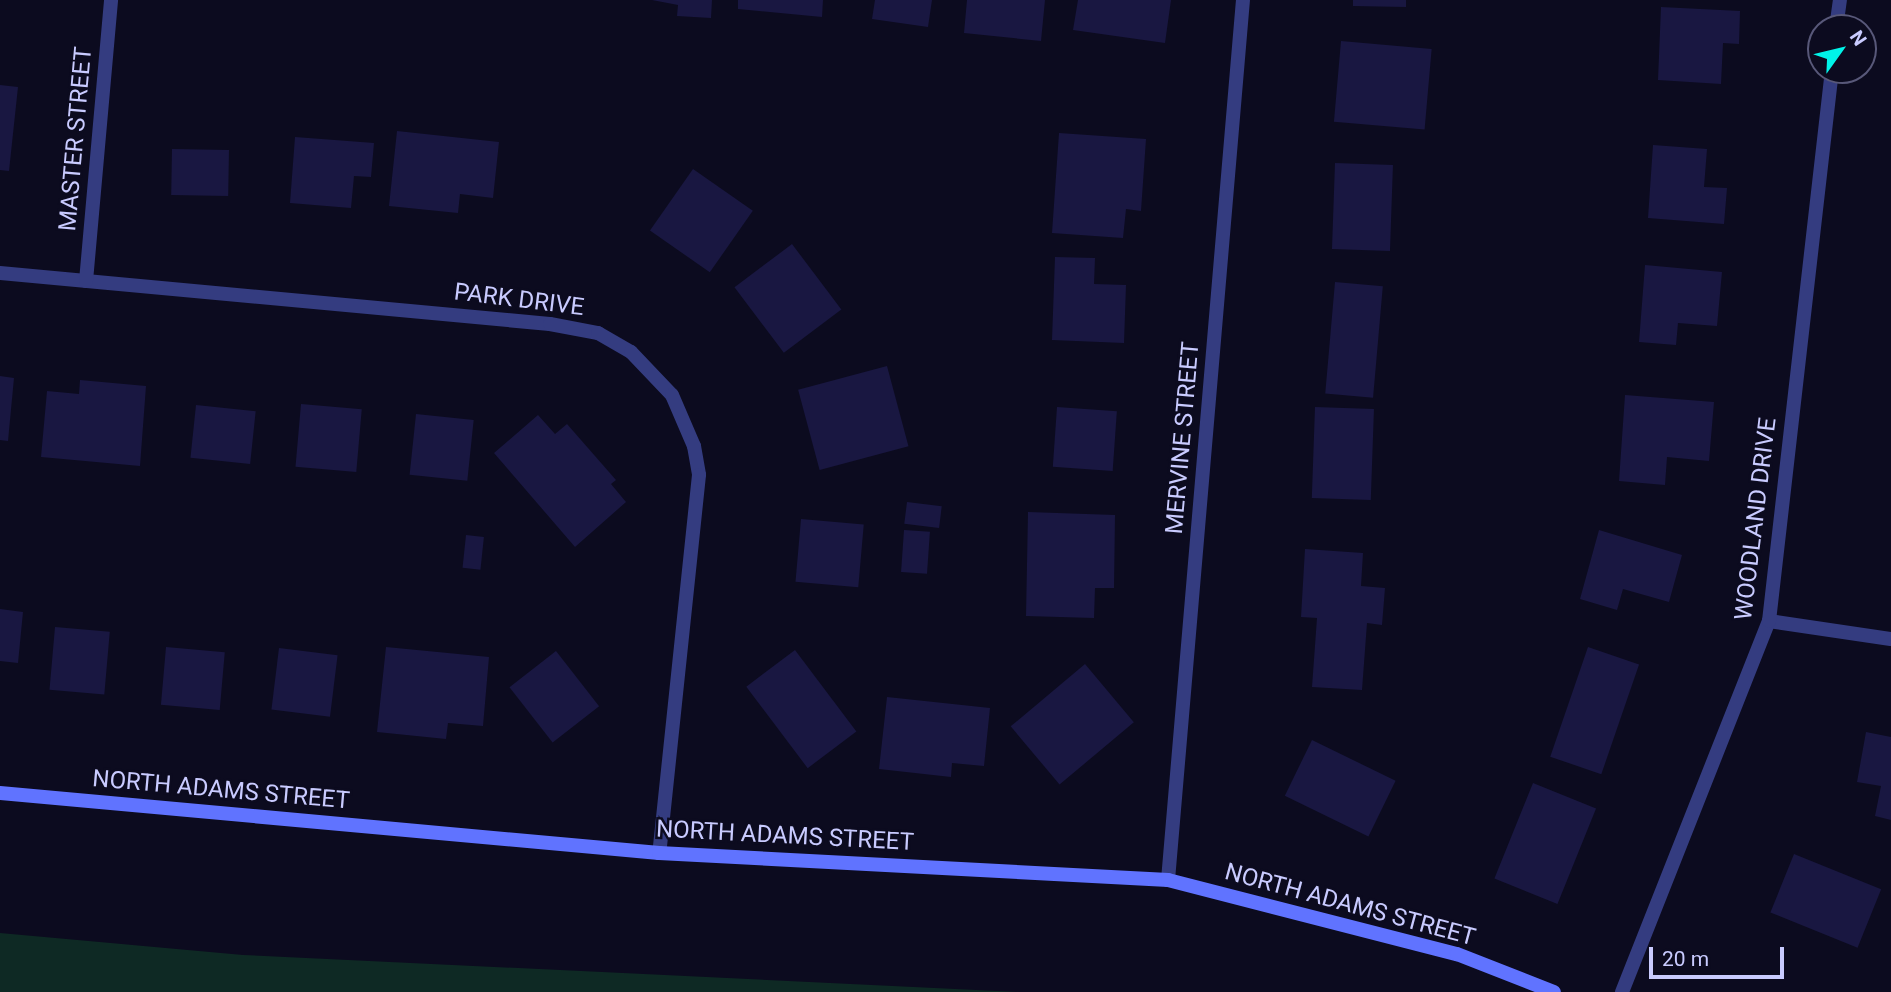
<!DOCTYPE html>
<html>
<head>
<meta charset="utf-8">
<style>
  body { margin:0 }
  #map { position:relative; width:1891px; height:992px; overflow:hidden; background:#0c0b1f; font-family:Roboto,sans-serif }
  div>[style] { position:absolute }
  .green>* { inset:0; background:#0e2924 }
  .building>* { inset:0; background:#191741; transform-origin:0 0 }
  .street>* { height:14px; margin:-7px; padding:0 7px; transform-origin:7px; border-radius:7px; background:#343c80 }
  .secondary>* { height:14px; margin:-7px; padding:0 7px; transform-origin:7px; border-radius:7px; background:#6073ff }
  span { translate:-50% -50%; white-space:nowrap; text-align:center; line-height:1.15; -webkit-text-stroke:5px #0c0b1f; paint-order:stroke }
  .street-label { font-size:24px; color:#c9cbff }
  .north { position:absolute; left:1807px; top:14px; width:70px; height:70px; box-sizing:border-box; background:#0c0b1f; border:2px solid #585879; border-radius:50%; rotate:56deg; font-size:19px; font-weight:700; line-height:28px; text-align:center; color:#c9cbff }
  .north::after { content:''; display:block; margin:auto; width:24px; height:32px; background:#00f4e9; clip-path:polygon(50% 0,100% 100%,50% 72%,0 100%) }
  .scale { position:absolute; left:1649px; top:947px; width:135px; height:32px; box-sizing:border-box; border:4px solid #c9cbff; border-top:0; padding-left:9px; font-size:21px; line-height:24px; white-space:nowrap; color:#c9cbff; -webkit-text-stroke:5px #0c0b1f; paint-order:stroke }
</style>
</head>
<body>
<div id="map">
  <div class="green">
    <div style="clip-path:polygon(0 933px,243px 955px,1020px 992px,0 992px)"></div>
  </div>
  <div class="building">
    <div style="clip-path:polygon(652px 0,712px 0,711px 18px,677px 16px,678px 5px)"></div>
    <div style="clip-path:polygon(738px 0,823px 0,822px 17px,738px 9px)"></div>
    <div style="clip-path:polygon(875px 0,932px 0,928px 27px,872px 19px)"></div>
    <div style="clip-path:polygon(967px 0,1045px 0,1041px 41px,964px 33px)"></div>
    <div style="clip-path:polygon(1078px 0,1171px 0,1165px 43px,1073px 30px)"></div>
    <div style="clip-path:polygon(1353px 0,1406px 0,1406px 7px,1353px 6px)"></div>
    <div style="clip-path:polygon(1661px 7px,1740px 11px,1739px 44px,1723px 43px,1721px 84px,1658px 80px)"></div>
    <div style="left:1341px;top:41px;width:91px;height:81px;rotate:5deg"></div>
    <div style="clip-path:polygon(0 85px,18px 87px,9px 171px,0 170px)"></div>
    <div style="clip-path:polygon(397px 131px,499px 142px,493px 198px,460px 194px,458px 213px,389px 206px)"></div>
    <div style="clip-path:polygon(1059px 133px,1146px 139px,1141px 211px,1126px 209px,1123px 238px,1052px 233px)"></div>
    <div style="clip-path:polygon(295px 137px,374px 143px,371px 177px,354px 176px,351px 208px,290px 203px)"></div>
    <div style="clip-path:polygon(1653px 145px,1707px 149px,1704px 187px,1727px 188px,1724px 224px,1648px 218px)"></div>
    <div style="left:172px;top:149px;width:57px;height:46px;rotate:1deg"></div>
    <div style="left:1335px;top:163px;width:58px;height:86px;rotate:2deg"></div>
    <div style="left:693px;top:169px;width:73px;height:75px;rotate:35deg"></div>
    <div style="left:792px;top:244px;width:82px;height:72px;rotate:53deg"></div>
    <div style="clip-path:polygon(1055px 257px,1095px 258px,1094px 284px,1126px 285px,1124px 343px,1052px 340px)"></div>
    <div style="clip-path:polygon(1645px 265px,1722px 272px,1717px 326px,1678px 323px,1676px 345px,1639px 342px)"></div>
    <div style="left:1335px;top:282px;width:48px;height:112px;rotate:5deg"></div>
    <div style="left:887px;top:366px;width:83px;height:92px;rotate:75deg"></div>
    <div style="clip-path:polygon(0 376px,14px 378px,8px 441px,0 440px)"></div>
    <div style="clip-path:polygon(80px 380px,146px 386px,140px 466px,41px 457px,47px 391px,79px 394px)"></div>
    <div style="clip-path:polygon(1625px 395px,1714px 402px,1709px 461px,1667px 457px,1665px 485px,1619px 481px)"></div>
    <div style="left:301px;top:404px;width:61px;height:63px;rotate:5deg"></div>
    <div style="left:196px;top:405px;width:60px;height:53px;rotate:6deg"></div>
    <div style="left:1057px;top:407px;width:60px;height:60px;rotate:4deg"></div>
    <div style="left:1315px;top:407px;width:59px;height:91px;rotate:2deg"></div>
    <div style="left:416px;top:414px;width:58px;height:61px;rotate:6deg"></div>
    <div style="clip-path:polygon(538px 415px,555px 434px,567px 424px,616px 480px,611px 484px,626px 502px,575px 547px,494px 453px)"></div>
    <div style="left:907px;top:502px;width:35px;height:22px;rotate:7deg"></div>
    <div style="clip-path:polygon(1028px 512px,1115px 515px,1114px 588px,1095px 588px,1094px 618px,1026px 616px)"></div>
    <div style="left:801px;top:519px;width:63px;height:63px;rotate:5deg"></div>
    <div style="left:904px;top:530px;width:26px;height:42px;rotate:4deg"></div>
    <div style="clip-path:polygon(1599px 530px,1682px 555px,1669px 602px,1623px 589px,1617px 610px,1580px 599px)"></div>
    <div style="left:466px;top:535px;width:18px;height:33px;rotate:6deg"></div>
    <div style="clip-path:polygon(1305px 549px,1363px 553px,1361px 586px,1385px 588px,1382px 625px,1367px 623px,1362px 690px,1312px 687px,1317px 618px,1301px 617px)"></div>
    <div style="clip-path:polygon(0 609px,23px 612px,18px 663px,0 661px)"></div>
    <div style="left:55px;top:627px;width:55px;height:63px;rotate:5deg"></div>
    <div style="left:166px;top:647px;width:59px;height:58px;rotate:5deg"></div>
    <div style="clip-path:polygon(386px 647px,489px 657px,483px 726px,448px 723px,446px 739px,377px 732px)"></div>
    <div style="left:1588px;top:647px;width:54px;height:116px;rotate:19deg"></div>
    <div style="left:279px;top:648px;width:59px;height:62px;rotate:7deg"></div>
    <div style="left:795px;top:650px;width:102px;height:61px;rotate:53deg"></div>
    <div style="left:556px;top:651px;width:70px;height:59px;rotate:52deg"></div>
    <div style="left:1085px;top:664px;width:76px;height:97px;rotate:50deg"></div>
    <div style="clip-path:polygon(887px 697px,990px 708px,984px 766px,952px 763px,951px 777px,879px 769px)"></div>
    <div style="clip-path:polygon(1866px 732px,1891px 737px,1891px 820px,1875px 816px,1881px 786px,1857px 782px)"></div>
    <div style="left:1312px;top:740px;width:93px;height:62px;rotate:26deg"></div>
    <div style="left:1533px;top:783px;width:68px;height:103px;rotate:22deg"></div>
    <div style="left:1794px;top:854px;width:94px;height:63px;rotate:22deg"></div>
  </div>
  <div class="street">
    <div style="left:1836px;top:28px;width:28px;rotate:-82deg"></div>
    <div style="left:0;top:273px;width:552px;rotate:5.3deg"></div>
    <div style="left:550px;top:324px;width:49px;rotate:10.6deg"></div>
    <div style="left:598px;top:333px;width:38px;rotate:30deg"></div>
    <div style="left:631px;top:352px;width:59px;rotate:46.4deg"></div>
    <div style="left:672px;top:395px;width:56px;rotate:66.7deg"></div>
    <div style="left:694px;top:446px;width:29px;rotate:80deg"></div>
    <div style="left:699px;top:475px;width:380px;rotate:96deg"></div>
    <div style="left:86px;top:281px;width:282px;rotate:-84.9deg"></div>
    <div style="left:1769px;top:621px;width:123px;rotate:8.4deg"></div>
    <div style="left:1168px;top:880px;width:883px;rotate:-85.13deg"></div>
    <div style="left:1622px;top:992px;width:399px;rotate:-68.4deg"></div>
    <div style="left:1769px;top:621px;width:555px;rotate:-83.48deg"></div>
  </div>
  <div class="secondary">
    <div style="left:0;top:793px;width:662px;rotate:5.2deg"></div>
    <div style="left:659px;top:853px;width:510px;rotate:3.04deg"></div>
    <div style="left:1168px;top:880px;width:298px;rotate:14.4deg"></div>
    <div style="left:1457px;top:954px;width:104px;rotate:21.4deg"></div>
  </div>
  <div class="street-label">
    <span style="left:76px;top:139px;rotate:-85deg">MASTER STREET</span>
    <span style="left:519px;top:300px;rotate:7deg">PARK DRIVE</span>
    <span style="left:1183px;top:438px;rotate:-85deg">MERVINE STREET</span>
    <span style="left:1756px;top:519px;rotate:-83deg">WOODLAND DRIVE</span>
    <span style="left:221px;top:790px;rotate:5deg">NORTH ADAMS STREET</span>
    <span style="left:785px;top:836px;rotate:3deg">NORTH ADAMS STREET</span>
    <span style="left:1350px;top:905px;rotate:15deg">NORTH ADAMS STREET</span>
  </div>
  <div class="north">N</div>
  <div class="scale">20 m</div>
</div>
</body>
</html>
